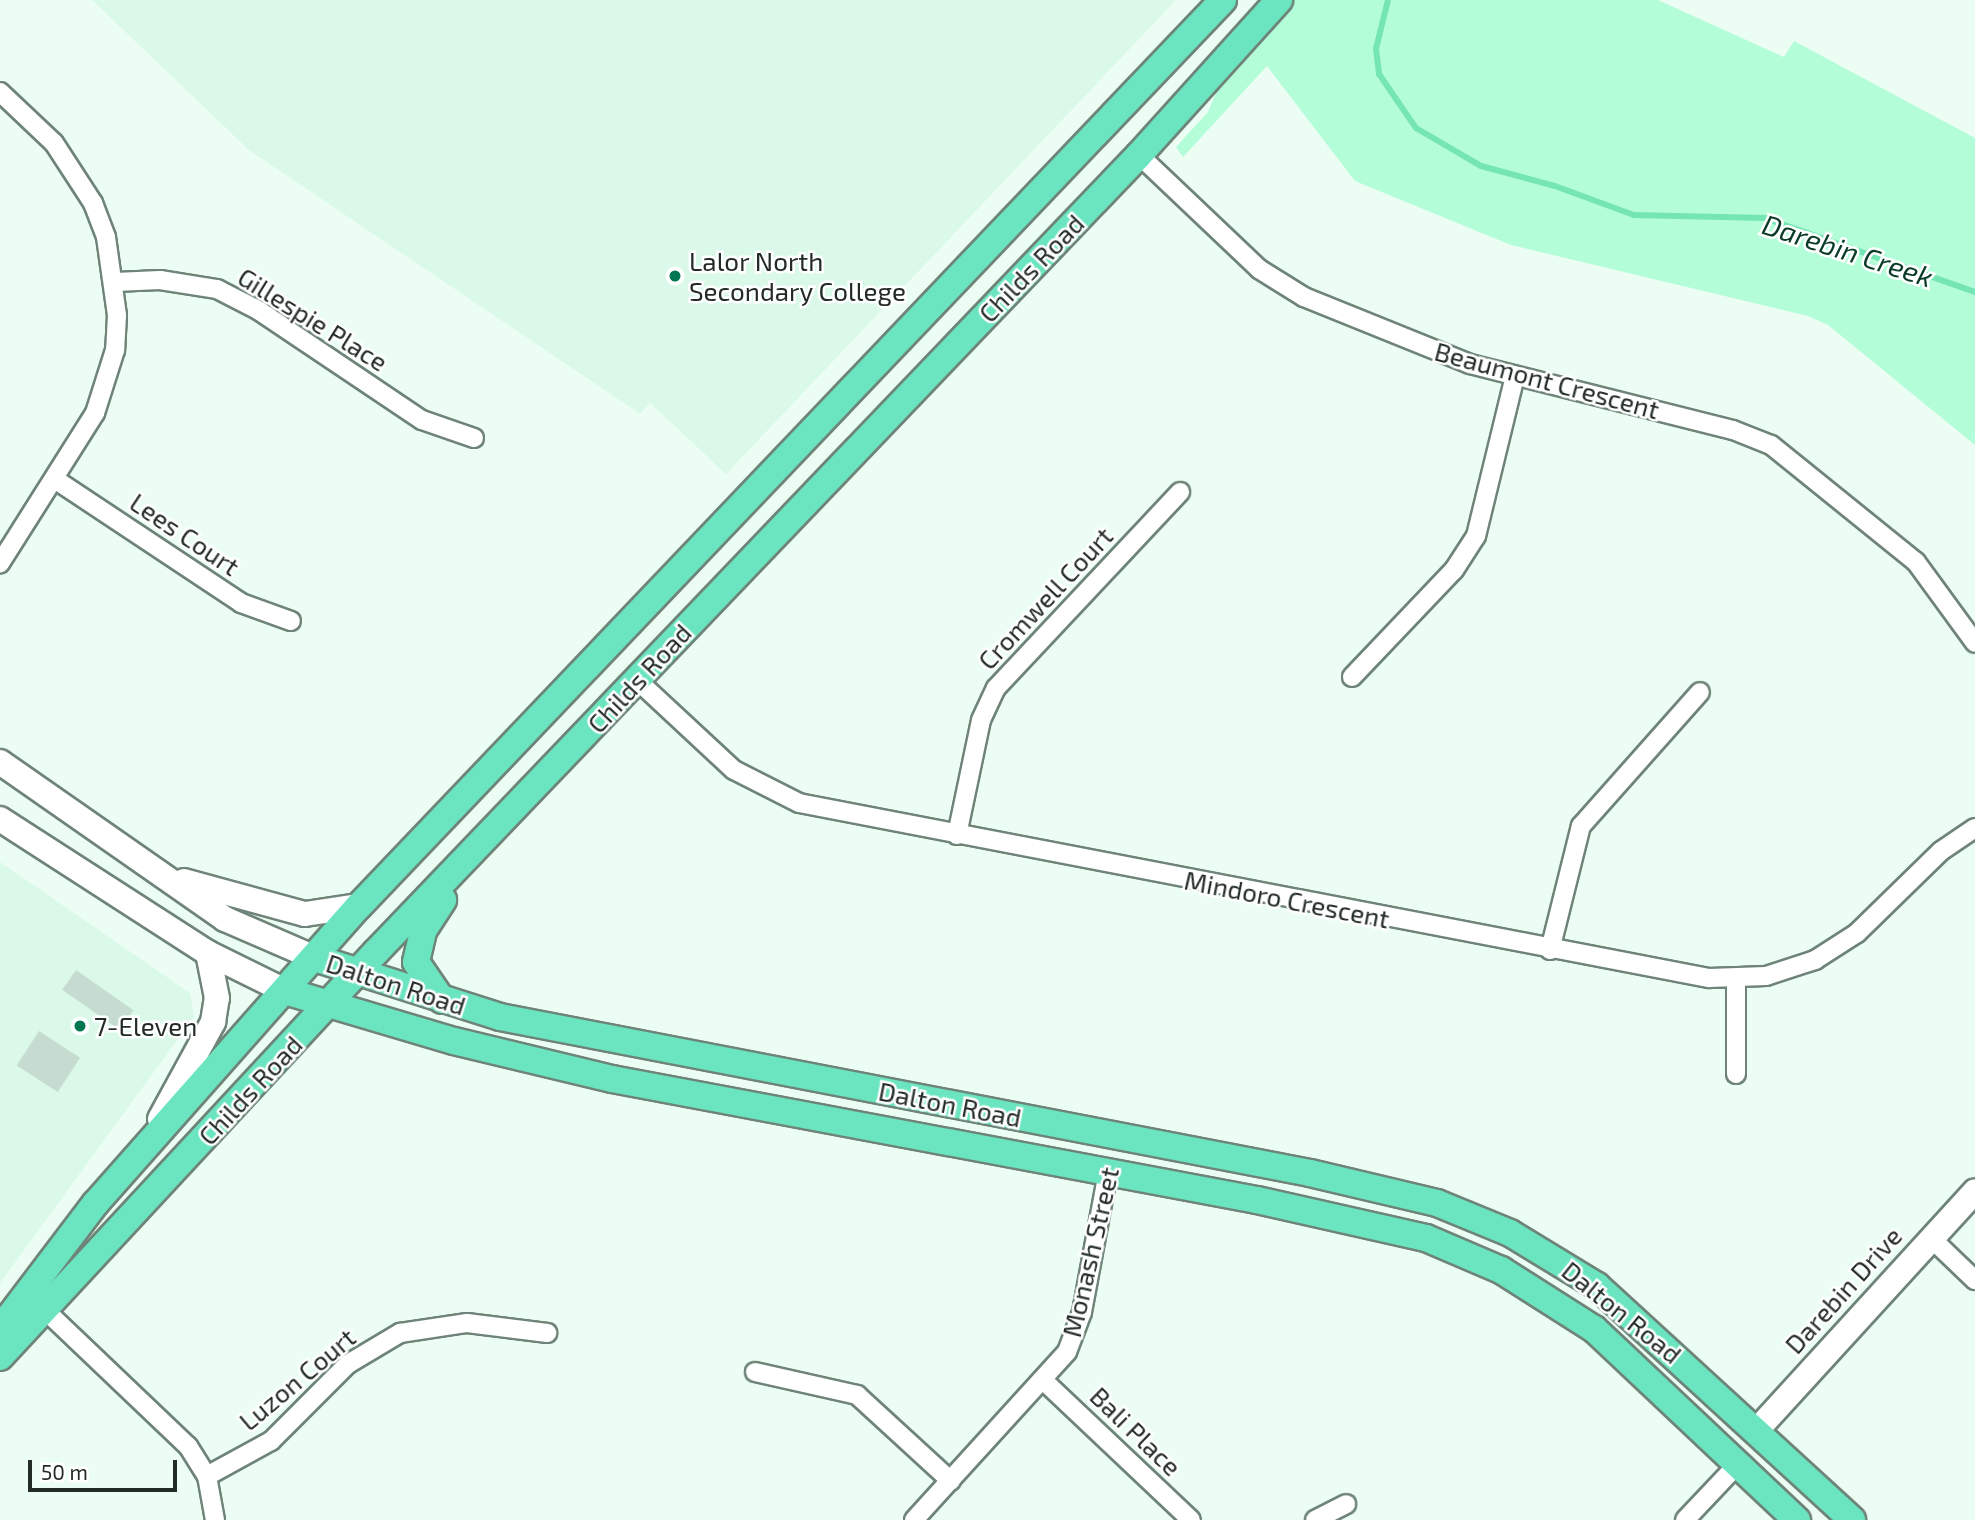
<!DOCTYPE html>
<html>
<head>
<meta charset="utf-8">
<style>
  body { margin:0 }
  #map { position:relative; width:1975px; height:1520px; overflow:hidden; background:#ecfef4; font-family:"Exo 2",sans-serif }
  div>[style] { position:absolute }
  .built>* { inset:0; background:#daf9e9 }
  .green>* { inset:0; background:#b4fdd9 }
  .stream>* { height:6px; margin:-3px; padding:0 3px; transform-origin:3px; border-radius:3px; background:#76e5b4 }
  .building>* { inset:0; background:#c6dcd0; transform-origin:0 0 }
  .roads { filter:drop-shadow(2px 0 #6f8479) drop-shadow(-2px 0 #6f8479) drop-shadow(0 2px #6f8479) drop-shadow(0 -2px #6f8479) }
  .street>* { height:18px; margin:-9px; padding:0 9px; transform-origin:9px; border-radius:9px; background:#fff }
  .secondary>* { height:24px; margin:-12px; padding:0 12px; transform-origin:12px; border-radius:12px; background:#fff }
  .primary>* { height:26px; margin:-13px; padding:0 13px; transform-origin:13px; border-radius:13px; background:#6ae5bf }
  .dots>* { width:19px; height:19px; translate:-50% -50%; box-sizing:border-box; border:4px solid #fff; border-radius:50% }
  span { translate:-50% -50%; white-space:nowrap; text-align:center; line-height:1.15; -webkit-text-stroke:5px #fff; paint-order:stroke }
  .poi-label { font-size:26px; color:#232b27 }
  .left { translate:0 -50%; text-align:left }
  .street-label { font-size:26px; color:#232b27 }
  .water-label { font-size:28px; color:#093b28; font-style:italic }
  .scale { position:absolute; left:28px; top:1460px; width:149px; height:32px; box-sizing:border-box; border:4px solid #232b27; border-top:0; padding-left:9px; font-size:21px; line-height:24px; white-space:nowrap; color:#232b27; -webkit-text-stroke:5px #fff; paint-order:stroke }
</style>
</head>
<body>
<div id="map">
  <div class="built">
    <div style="clip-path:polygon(92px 0,1176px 0,726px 474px,650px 403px,640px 414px,249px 150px)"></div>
    <div style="clip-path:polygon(0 862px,190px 993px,194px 1017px,0 1283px)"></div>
  </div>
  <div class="green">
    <div style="clip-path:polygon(1291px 0,1658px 0,1784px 57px,1794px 41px,1975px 138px,1975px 445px,1828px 325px,1808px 316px,1511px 245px,1355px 181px,1267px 66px,1183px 157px,1176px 147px,1208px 112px,1222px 78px)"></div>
  </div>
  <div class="stream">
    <div style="left:1388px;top:0;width:50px;rotate:103.8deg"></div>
    <div style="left:1376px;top:49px;width:25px;rotate:83deg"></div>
    <div style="left:1379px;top:74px;width:65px;rotate:55.6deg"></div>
    <div style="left:1416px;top:128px;width:75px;rotate:30.3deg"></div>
    <div style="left:1481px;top:166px;width:77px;rotate:15.1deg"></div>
    <div style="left:1555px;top:186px;width:84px;rotate:20.2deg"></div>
    <div style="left:1634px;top:215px;width:131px;rotate:1.3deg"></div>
    <div style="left:1765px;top:218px;width:223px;rotate:19.4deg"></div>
  </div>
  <div class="building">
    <div style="left:76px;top:970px;width:70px;height:24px;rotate:35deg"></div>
    <div style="left:39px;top:1031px;width:49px;height:41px;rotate:33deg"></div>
  </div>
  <div class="roads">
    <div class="street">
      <div style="left:0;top:92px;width:74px;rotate:43.4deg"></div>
      <div style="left:54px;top:143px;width:72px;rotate:57deg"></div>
      <div style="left:93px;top:203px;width:36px;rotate:69deg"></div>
      <div style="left:106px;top:237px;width:79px;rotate:82deg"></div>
      <div style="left:117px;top:315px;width:35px;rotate:93deg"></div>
      <div style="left:115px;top:350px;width:66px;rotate:107.6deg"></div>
      <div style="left:95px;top:413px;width:178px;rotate:122.3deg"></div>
      <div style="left:1139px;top:155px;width:166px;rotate:43.5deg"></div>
      <div style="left:1259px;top:269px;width:53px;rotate:31.9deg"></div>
      <div style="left:1304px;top:297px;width:179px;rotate:22deg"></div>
      <div style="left:1470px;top:364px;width:271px;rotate:14.1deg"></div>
      <div style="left:1733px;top:430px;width:41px;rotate:21.5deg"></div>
      <div style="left:1771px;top:445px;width:186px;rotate:38.9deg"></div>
      <div style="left:1916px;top:562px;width:100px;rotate:53.9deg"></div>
      <div style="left:115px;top:282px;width:45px;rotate:-2.5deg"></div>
      <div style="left:160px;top:280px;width:58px;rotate:9deg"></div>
      <div style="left:217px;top:289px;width:46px;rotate:27.1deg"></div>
      <div style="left:258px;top:310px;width:197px;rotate:33.9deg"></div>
      <div style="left:422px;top:420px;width:55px;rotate:19.1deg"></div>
      <div style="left:56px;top:480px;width:222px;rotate:33.6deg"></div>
      <div style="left:241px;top:603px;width:53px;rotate:19.8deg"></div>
      <div style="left:1352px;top:677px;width:148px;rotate:-46.4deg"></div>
      <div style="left:1454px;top:570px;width:40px;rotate:-57.1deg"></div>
      <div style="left:1476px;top:536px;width:165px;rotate:-76.3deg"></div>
      <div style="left:637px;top:680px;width:132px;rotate:42.9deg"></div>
      <div style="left:734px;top:770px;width:73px;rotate:26.9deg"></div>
      <div style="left:799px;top:803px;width:927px;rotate:10.89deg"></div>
      <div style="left:1709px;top:978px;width:57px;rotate:-2deg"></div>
      <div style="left:1766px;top:976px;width:52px;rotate:-18.1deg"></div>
      <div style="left:1815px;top:960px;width:50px;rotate:-32.7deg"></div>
      <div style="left:1857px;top:933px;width:117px;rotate:-44.3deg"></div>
      <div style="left:1941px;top:851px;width:41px;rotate:-34.1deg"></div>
      <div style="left:957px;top:835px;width:117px;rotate:-78.2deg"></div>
      <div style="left:981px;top:720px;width:35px;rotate:-65deg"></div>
      <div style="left:996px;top:688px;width:269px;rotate:-46.8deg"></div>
      <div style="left:1550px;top:950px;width:128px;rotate:-76deg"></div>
      <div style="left:1581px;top:826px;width:179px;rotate:-48.4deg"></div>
      <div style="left:1736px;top:979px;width:95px;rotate:90deg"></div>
      <div style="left:1931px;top:1238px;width:61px;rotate:43.7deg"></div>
      <div style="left:46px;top:1311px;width:196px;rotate:43.6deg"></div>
      <div style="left:188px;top:1446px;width:36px;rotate:58deg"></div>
      <div style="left:207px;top:1476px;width:45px;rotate:79.7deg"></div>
      <div style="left:755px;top:1372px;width:105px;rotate:12.7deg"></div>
      <div style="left:857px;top:1395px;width:127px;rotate:42.5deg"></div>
      <div style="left:1044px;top:1381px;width:202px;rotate:43.4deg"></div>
      <div style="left:207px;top:1476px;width:73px;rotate:-28.7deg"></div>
      <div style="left:271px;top:1441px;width:109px;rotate:-45deg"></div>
      <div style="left:348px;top:1364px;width:61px;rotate:-30.8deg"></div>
      <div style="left:400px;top:1333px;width:68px;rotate:-8.5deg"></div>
      <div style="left:467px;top:1323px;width:81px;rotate:7.1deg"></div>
      <div style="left:914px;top:1520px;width:227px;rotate:-47.7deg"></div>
      <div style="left:1067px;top:1352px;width:43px;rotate:-69.4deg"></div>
      <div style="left:1082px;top:1312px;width:142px;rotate:-79.5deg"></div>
      <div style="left:1315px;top:1520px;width:35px;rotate:-27deg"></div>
      <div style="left:1685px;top:1520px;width:77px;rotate:-46.6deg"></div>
    </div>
    <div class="secondary">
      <div style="left:0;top:762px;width:274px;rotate:34.9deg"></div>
      <div style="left:225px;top:919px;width:98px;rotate:23.4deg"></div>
      <div style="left:0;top:819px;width:247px;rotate:32.8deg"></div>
      <div style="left:208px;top:953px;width:86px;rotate:26.3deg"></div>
      <div style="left:184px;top:881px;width:125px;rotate:15.3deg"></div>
      <div style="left:305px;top:914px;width:55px;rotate:-8.4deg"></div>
      <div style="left:160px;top:1119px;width:111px;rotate:-61.3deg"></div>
      <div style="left:213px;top:1022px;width:24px;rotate:-81deg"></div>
      <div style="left:217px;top:998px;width:46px;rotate:-101.3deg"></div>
      <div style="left:1757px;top:1430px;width:323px;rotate:-47.6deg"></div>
    </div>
    <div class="primary">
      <div style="left:315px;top:958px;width:194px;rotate:17.7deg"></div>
      <div style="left:500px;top:1017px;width:825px;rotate:10.9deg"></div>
      <div style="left:1310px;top:1173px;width:130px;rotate:13.3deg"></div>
      <div style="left:1437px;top:1203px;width:79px;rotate:22.3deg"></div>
      <div style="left:1510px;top:1233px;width:102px;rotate:31.3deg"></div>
      <div style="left:1597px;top:1286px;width:346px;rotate:42.5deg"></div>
      <div style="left:285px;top:991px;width:176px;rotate:16.5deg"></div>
      <div style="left:454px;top:1041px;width:163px;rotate:13.5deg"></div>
      <div style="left:612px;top:1079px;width:656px;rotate:10.63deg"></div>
      <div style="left:1257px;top:1200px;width:173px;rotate:12.7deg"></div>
      <div style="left:1426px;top:1238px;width:82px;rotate:23.1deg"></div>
      <div style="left:1501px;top:1270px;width:110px;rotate:32.4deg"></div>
      <div style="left:1594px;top:1329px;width:279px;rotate:43.3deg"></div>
      <div style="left:442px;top:1000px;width:46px;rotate:-124.4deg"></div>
      <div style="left:416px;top:962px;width:32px;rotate:-77deg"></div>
      <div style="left:423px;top:931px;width:37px;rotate:-57deg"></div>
      <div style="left:0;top:1329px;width:157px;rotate:-52.8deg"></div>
      <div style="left:95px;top:1204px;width:398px;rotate:-48.5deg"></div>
      <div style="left:359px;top:906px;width:1252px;rotate:-46.36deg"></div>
      <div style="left:0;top:1357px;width:553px;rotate:-47.13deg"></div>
      <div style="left:376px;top:952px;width:1103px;rotate:-46.25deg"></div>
      <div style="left:1139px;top:155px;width:209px;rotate:-47.9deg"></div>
    </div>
  </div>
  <div class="dots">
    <div style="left:675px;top:276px;background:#027651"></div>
    <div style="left:80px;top:1026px;background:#027651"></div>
  </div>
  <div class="poi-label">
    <span class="left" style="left:689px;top:276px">Lalor North<br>Secondary College</span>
    <span class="left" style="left:94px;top:1026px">7-Eleven</span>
  </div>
  <div class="street-label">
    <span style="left:1031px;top:268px;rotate:-46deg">Childs Road</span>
    <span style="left:313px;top:319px;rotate:32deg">Gillespie Place</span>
    <span style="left:1547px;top:380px;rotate:15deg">Beaumont Crescent</span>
    <span style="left:185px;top:534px;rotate:34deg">Lees Court</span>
    <span style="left:1045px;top:598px;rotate:-47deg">Cromwell Court</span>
    <span style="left:639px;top:678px;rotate:-47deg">Childs Road</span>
    <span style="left:1287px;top:899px;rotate:11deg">Mindoro Crescent</span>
    <span style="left:396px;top:984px;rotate:18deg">Dalton Road</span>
    <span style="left:250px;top:1090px;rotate:-47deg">Childs Road</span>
    <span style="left:950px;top:1104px;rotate:11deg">Dalton Road</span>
    <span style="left:1090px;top:1252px;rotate:-77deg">Monash Street</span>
    <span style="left:1843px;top:1290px;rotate:-48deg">Darebin Drive</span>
    <span style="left:1622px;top:1312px;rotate:39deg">Dalton Road</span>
    <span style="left:297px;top:1379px;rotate:-40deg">Luzon Court</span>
    <span style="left:1136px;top:1431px;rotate:44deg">Bali Place</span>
  </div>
  <div class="water-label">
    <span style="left:1848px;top:250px;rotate:18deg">Darebin Creek</span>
  </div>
  <div class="scale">50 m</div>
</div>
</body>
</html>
